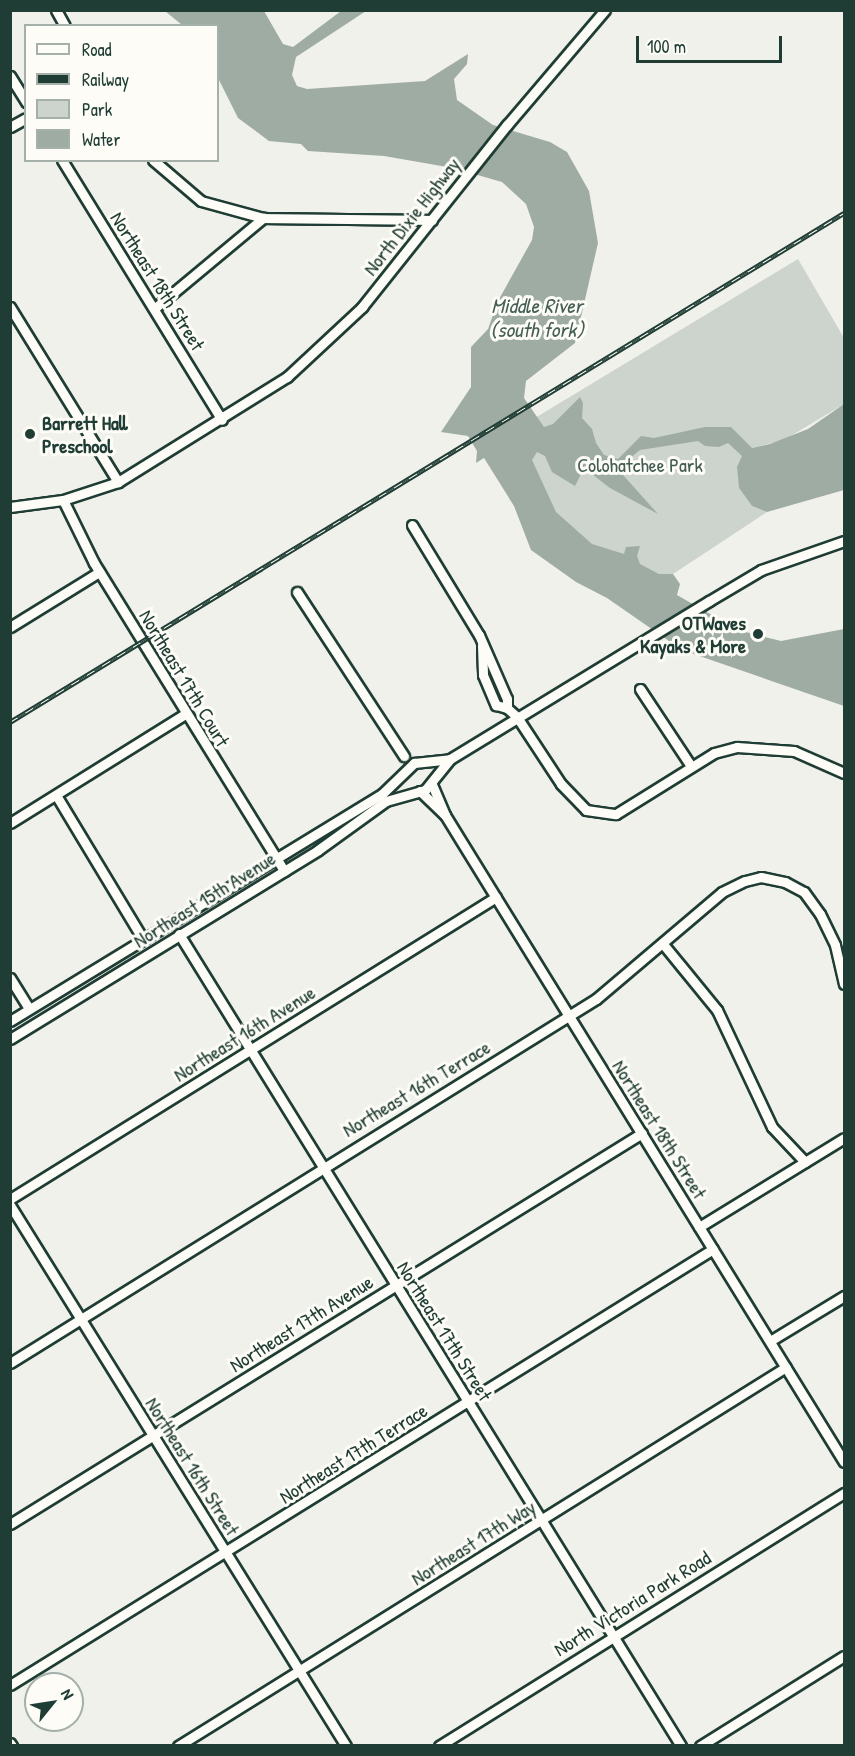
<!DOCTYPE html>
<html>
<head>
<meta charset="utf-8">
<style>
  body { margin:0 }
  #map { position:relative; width:855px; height:1756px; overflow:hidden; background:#f0f1eb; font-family:"Patrick Hand",sans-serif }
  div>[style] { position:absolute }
  .green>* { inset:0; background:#cdd3cd }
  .water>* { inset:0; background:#9faca4 }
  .roads { filter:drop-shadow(2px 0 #1f3d34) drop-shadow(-2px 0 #1f3d34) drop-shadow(0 2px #1f3d34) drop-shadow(0 -2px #1f3d34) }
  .minor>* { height:9px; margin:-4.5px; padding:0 4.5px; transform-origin:4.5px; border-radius:4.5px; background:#fdfcf7 }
  .rail>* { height:5px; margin-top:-2.5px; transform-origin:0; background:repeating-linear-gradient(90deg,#fdfcf7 0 9px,#1f3d34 0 18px); box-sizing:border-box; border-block:2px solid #1f3d34 }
  .dots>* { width:16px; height:16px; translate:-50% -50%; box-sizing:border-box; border:3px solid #fdfcf7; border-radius:50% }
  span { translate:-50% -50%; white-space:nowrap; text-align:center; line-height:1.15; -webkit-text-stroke:6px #fdfcf7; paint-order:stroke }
  .street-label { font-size:20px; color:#1f3d34 }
  .poi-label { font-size:20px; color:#1f3d34; font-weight:700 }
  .left { translate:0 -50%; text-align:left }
  .right { translate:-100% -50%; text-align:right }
  .park-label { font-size:20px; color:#425b53 }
  .water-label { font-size:21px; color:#455e56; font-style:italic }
  .frame { position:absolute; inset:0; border:12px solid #1f3d34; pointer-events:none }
  .legend { position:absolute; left:24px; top:24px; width:195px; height:138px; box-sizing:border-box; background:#fdfcf7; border:2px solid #a4b0a9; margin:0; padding:8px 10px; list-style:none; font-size:18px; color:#1f3d34 }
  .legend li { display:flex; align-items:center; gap:12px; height:30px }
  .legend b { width:30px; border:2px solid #a4b0a9 }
  .north { position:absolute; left:24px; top:1672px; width:60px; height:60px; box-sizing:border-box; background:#fdfcf7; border:2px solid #a4b0a9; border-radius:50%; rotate:60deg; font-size:16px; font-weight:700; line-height:24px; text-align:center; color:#1f3d34 }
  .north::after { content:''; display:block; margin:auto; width:21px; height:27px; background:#1f3d34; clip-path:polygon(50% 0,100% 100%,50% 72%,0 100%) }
  .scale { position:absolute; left:636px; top:36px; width:146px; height:27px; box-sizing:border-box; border:3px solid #1f3d34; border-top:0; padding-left:8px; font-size:18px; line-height:21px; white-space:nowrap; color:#1f3d34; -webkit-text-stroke:4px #fdfcf7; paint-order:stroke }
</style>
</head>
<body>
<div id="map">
  <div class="green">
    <div style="clip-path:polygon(798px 259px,844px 338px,844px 404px,784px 440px,752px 448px,739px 488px,752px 506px,767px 512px,673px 574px,659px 574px,581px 542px,546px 517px,521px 460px,530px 421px)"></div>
  </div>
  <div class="water">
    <div style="clip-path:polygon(165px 11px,264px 11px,283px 44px,293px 47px,341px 11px,366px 11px,296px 57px,292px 75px,297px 86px,307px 89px,425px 81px,468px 54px,467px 64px,454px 79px,457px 100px,493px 125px,550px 142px,567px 152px,589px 191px,598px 243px,575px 343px,526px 381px,524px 398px,544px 427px,553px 424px,580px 397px,583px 403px,582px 418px,592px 429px,596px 443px,604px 455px,618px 459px,641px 436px,654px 438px,705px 427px,731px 427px,752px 448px,770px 444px,808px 429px,844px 404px,844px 490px,767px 512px,752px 506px,739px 488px,737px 467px,742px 456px,728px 443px,719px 447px,705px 446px,698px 441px,640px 450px,629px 459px,631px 468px,623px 475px,658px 514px,610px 488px,584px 468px,575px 486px,552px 472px,545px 456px,537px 452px,532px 460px,556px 512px,592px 544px,624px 554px,626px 547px,640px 546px,637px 556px,640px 564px,659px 574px,673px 574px,680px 584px,677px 595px,738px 630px,781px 641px,844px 629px,844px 706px,682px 650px,607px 598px,576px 582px,531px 550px,514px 506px,484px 458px,476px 463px,477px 451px,468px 436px,441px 432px,471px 387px,471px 347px,488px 329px,498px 301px,532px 240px,534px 227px,526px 204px,502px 182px,453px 168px,384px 156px,308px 151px,301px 144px,269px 141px,238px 118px,218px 78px,218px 26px,182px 25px)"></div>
  </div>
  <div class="roads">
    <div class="minor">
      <div style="left:56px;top:10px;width:18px;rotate:61deg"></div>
      <div style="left:10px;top:76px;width:31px;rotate:58deg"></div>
      <div style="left:10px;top:127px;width:18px;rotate:-29deg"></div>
      <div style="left:62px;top:160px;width:305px;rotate:58.4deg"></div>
      <div style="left:153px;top:160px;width:63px;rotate:40.5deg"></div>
      <div style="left:201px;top:201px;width:64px;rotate:15.3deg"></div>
      <div style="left:263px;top:218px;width:169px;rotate:0.7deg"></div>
      <div style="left:10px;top:307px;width:206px;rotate:58.3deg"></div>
      <div style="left:155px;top:308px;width:141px;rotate:-39.8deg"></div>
      <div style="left:63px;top:500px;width:70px;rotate:63.8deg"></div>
      <div style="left:94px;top:563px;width:362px;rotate:58.3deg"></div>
      <div style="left:10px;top:507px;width:53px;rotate:-7.5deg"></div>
      <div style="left:63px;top:500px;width:58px;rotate:-18.1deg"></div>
      <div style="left:118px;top:482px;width:199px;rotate:-31.9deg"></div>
      <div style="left:287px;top:377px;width:103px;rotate:-43deg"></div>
      <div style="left:362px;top:307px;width:233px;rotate:-51.5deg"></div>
      <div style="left:507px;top:125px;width:151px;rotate:-49.6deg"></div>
      <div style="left:412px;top:525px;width:129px;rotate:58.7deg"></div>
      <div style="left:479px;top:635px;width:70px;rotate:66.4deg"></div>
      <div style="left:507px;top:699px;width:9px;rotate:90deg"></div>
      <div style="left:297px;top:592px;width:196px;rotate:56.9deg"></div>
      <div style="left:10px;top:627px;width:105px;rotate:-31.7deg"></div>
      <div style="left:482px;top:645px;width:30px;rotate:88deg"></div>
      <div style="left:483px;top:675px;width:33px;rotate:67deg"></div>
      <div style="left:496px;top:705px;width:11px;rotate:15deg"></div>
      <div style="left:507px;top:708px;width:13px;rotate:42deg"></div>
      <div style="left:517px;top:717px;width:80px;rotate:56.7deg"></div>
      <div style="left:561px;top:784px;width:36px;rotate:46deg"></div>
      <div style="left:586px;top:810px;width:30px;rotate:8deg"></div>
      <div style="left:616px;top:814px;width:115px;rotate:-31.9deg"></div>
      <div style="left:714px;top:753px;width:24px;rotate:-15deg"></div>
      <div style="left:737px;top:747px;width:57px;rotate:4deg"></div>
      <div style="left:794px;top:751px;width:55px;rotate:23.7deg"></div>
      <div style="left:640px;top:689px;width:92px;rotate:56.5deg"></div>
      <div style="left:420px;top:791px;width:35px;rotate:44deg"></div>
      <div style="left:445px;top:815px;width:34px;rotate:-113deg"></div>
      <div style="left:56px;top:795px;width:168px;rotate:58.9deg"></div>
      <div style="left:445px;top:815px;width:760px;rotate:58.34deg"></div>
      <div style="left:10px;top:823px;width:206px;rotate:-31.9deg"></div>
      <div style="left:179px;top:934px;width:955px;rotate:58.27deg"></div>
      <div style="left:663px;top:944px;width:85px;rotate:50.7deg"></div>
      <div style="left:717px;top:1010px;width:129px;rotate:64.8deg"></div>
      <div style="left:772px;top:1127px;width:48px;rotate:46.7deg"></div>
      <div style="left:10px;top:978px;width:36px;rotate:58deg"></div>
      <div style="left:10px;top:1021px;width:436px;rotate:-31.4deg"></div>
      <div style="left:382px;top:794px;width:45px;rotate:-44.1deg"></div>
      <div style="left:414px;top:763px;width:36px;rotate:-6deg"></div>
      <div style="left:10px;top:1039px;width:361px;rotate:-31.5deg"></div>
      <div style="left:318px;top:850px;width:84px;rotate:-35.8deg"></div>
      <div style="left:386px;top:801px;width:41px;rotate:-15.8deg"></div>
      <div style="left:425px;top:790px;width:40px;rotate:-51deg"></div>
      <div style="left:450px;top:759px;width:303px;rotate:-31.4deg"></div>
      <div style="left:709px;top:601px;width:61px;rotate:-30.8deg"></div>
      <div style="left:761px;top:570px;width:88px;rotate:-19.3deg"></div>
      <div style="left:10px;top:1199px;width:572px;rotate:-31.86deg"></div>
      <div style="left:10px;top:1205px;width:637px;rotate:58.16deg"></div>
      <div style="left:699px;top:1227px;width:170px;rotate:-31.5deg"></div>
      <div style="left:770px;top:1341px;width:87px;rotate:-31.3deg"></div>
      <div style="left:10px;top:1363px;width:690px;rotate:-31.85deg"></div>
      <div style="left:596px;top:999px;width:165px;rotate:-40.3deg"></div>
      <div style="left:722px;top:892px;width:25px;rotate:-26deg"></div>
      <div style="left:745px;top:881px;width:16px;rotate:-14deg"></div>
      <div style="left:761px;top:877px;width:25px;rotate:12deg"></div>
      <div style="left:785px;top:882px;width:21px;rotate:28deg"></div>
      <div style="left:804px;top:892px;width:27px;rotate:54deg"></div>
      <div style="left:820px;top:914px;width:34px;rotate:64deg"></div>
      <div style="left:835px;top:945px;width:40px;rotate:77deg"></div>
      <div style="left:10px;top:1524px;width:743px;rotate:-31.74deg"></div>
      <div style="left:10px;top:1685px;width:827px;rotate:-31.81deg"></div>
      <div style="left:10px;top:1743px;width:4px;rotate:56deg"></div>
      <div style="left:178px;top:1746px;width:716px;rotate:-31.94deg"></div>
      <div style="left:439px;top:1746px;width:478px;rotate:-32deg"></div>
      <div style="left:700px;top:1746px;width:170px;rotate:-32deg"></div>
    </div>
  </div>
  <div class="rail">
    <div style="left:10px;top:722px;width:977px;rotate:-31.4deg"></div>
  </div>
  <div class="dots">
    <div style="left:30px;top:434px;background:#1f3d34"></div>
    <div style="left:758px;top:634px;background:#1f3d34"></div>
  </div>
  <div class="street-label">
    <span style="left:411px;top:216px;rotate:-52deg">North Dixie Highway</span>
    <span style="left:158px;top:281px;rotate:58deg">Northeast 18th Street</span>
    <span style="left:185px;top:678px;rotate:59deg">Northeast 17th Court</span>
    <span style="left:204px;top:899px;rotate:-32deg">Northeast 15th Avenue</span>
    <span style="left:244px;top:1033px;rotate:-32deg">Northeast 16th Avenue</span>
    <span style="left:416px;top:1088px;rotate:-31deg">Northeast 16th Terrace</span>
    <span style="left:660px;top:1129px;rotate:58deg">Northeast 18th Street</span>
    <span style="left:301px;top:1323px;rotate:-32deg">Northeast 17th Avenue</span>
    <span style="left:445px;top:1331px;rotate:58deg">Northeast 17th Street</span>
    <span style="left:353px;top:1453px;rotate:-32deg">Northeast 17th Terrace</span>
    <span style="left:193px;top:1466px;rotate:58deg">Northeast 16th Street</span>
    <span style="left:473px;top:1542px;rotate:-32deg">Northeast 17th Way</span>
    <span style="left:632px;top:1603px;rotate:-32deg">North Victoria Park Road</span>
  </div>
  <div class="poi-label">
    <span class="left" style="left:42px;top:434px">Barrett Hall<br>Preschool</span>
    <span class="right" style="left:746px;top:634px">OTWaves<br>Kayaks &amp; More</span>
  </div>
  <div class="park-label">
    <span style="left:640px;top:464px">Colohatchee Park</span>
  </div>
  <div class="water-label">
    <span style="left:537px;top:318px">Middle River<br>(south fork)</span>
  </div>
  <div class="frame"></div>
  <ul class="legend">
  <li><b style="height:8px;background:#fdfcf7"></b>Road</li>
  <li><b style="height:8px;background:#1f3d34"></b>Railway</li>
  <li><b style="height:16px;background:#cdd3cd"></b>Park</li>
  <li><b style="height:16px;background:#9faca4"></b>Water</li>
  </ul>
  <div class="north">N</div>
  <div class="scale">100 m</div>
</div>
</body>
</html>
